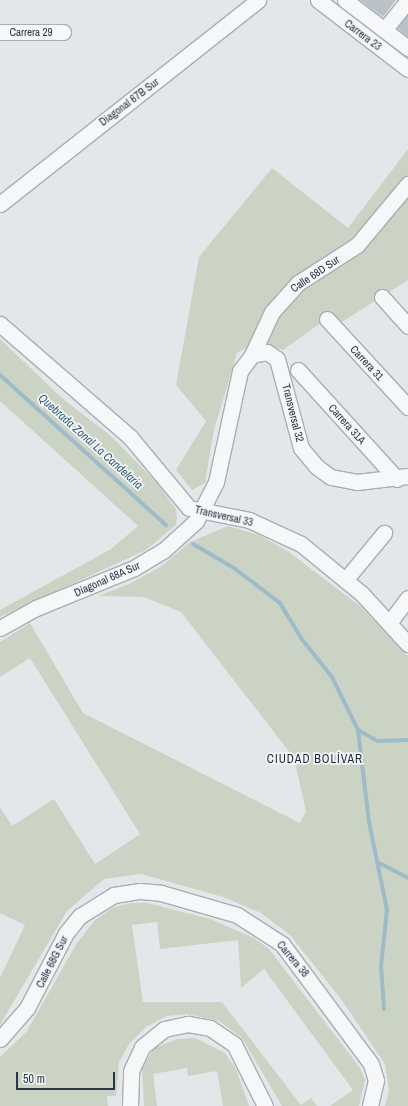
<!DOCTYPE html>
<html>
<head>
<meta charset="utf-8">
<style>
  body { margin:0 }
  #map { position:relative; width:408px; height:1106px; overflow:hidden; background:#e3e7ea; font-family:"Archivo Narrow",sans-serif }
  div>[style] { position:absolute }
  .green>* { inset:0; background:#cbd4c4 }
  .stream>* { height:4px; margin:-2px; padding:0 2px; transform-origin:2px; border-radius:2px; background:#9fbac8 }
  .building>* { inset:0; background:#bac1c7 }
  .roads { filter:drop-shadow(1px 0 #a8afb4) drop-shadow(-1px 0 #a8afb4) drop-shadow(0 1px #a8afb4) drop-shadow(0 -1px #a8afb4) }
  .minor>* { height:15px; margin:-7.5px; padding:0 7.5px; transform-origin:7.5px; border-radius:7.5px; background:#f5f7f9 }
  span { translate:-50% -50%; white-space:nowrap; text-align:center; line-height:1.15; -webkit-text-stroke:3.5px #f2f5f8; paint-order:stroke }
  .street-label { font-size:11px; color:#2b3742 }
  .water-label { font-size:12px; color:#375c74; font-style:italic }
  .neighbourhood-label { font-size:12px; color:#1d2833; letter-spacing:1px }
  .scale { position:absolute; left:16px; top:1072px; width:99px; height:18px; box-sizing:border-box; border:2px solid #2b3742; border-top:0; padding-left:5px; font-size:12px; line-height:14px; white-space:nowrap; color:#2b3742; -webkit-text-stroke:3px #f2f5f8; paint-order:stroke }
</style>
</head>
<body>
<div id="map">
  <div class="green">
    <div style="clip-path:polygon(408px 149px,408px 280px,334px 327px,326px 319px,283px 350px,267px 344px,253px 344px,237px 353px,214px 430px,205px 483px,192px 490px,176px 470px,206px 421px,176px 385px,199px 257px,272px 168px,348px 228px)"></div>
    <div style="clip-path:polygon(0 339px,63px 399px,111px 436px,156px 482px,176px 509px,177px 517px,176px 525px,146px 550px,0 617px,0 610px,111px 549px,138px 526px,0 401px)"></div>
    <div style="clip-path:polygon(228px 526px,259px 535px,289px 552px,361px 607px,408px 656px,408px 1106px,385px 1106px,389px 1091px,385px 1064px,341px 999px,290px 935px,261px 913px,223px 897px,141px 874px,104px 879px,67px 911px,0 1025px,0 978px,25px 925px,0 913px,0 807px,12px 826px,54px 799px,95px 864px,140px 834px,30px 658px,0 677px,0 642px,30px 623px,83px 713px,300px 823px,306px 811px,294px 758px,181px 612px,144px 597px,98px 596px,129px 584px,162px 566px,190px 542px)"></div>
    <div style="clip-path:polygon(130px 903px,147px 903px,210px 919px,254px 938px,269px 949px,360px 1068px,365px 1080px,359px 1106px,330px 1106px,353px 1090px,264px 969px,241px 988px,238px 940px,160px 949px,157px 922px,132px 925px,143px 1002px,222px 1002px,301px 1105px,311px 1098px,317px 1106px,282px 1106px,242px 1038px,219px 1021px,187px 1014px,167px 1016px,146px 1027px,129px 1044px,119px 1062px,116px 1096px,107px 1096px,108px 1106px,0 1106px,0 1057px,27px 1031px,77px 943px,95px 920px,112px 908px)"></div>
    <div style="clip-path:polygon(195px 1038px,225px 1053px,236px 1069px,249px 1106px,223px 1106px,217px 1071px,188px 1076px,187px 1068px,153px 1074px,157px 1106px,144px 1106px,142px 1069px,154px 1048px,177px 1039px)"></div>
  </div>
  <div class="stream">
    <div style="left:0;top:375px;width:224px;rotate:42.1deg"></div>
    <div style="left:193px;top:544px;width:48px;rotate:30.3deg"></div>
    <div style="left:234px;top:568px;width:58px;rotate:37.3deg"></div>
    <div style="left:280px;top:603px;width:41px;rotate:59deg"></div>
    <div style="left:301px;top:638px;width:50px;rotate:51.5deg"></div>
    <div style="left:332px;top:677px;width:59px;rotate:63.9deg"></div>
    <div style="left:358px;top:730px;width:23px;rotate:29deg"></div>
    <div style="left:378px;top:741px;width:30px;rotate:-2deg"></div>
    <div style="left:358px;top:730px;width:93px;rotate:83.2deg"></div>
    <div style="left:369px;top:822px;width:90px;rotate:78.4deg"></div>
    <div style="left:387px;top:910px;width:56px;rotate:96.1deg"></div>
    <div style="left:381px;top:966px;width:43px;rotate:86deg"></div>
    <div style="left:379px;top:863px;width:33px;rotate:27deg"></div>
  </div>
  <div class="building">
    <div style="clip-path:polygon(360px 0,396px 0,383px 17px)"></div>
    <div style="clip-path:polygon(408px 14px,408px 37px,397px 28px)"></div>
  </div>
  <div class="roads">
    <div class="minor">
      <div style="left:318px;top:0;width:113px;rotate:37.5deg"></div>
      <div style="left:345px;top:0;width:79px;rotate:37.3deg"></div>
      <div style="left:384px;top:30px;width:38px;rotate:-51deg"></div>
      <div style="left:0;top:32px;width:63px"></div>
      <div style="left:0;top:204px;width:329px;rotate:-38.3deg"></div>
      <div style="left:382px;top:297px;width:39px;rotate:48deg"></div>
      <div style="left:327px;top:319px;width:120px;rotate:47.4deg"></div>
      <div style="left:0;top:324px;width:172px;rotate:41deg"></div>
      <div style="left:130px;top:437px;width:92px;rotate:50.3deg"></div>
      <div style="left:189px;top:508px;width:61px;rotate:11.3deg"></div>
      <div style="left:249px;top:520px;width:57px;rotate:24.8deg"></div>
      <div style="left:301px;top:544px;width:79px;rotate:39.3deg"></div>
      <div style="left:362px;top:594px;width:68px;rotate:47.4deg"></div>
      <div style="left:252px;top:355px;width:15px;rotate:-11deg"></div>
      <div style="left:267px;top:352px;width:12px;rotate:35deg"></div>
      <div style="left:277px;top:359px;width:92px;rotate:74.9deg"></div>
      <div style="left:301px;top:448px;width:25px;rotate:50deg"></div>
      <div style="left:317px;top:467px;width:17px;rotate:36deg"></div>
      <div style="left:331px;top:477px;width:26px;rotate:11deg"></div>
      <div style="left:357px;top:482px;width:51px;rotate:-6.7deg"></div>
      <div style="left:298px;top:370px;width:147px;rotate:47.8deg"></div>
      <div style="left:346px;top:579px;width:60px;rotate:-50.4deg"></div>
      <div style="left:389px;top:623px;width:31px;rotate:-53deg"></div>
      <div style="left:0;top:628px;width:41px;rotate:-29.1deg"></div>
      <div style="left:36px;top:608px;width:106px;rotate:-22.2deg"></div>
      <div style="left:134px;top:568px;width:35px;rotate:-31deg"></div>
      <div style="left:164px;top:550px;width:43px;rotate:-42.2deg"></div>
      <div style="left:196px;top:521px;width:44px;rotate:-62.9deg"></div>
      <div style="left:216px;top:482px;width:114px;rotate:-77.8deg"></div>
      <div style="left:240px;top:371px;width:20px;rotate:-53deg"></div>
      <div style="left:252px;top:355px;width:47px;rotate:-65.1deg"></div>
      <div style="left:272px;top:312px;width:39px;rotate:-48deg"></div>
      <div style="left:298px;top:283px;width:70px;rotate:-32.8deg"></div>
      <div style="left:357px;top:245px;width:80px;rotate:-50.1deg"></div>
      <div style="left:0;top:1039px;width:41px;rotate:-48.9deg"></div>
      <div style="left:27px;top:1008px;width:85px;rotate:-62.5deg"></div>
      <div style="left:66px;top:933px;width:22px;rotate:-51deg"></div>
      <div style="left:80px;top:916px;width:40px;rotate:-32deg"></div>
      <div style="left:114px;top:895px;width:26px;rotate:-9deg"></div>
      <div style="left:140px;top:891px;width:21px;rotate:5deg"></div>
      <div style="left:161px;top:893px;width:79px;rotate:16.1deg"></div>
      <div style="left:237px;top:915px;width:54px;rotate:32.8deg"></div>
      <div style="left:282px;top:944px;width:149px;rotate:53.4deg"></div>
      <div style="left:371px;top:1064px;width:17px;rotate:73deg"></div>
      <div style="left:376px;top:1080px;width:27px;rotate:103deg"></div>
      <div style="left:130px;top:1106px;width:35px;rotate:-88deg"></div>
      <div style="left:131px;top:1071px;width:26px;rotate:-65deg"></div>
      <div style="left:142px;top:1047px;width:28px;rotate:-39deg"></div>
      <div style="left:164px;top:1029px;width:25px;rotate:-12deg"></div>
      <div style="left:188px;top:1024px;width:22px;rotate:10deg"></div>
      <div style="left:210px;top:1028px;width:29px;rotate:34deg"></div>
      <div style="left:234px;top:1044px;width:69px;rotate:63.4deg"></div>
    </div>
  </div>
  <div class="street-label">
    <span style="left:31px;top:32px">Carrera 29</span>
    <span style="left:363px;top:35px;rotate:37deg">Carrera 23</span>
    <span style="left:129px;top:102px;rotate:-37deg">Diagonal 67B Sur</span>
    <span style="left:315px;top:274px;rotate:-34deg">Calle 68D Sur</span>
    <span style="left:367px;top:363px;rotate:47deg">Carrera 31</span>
    <span style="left:293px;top:413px;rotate:76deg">Transversal 32</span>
    <span style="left:347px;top:424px;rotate:48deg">Carrera 31A</span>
    <span style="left:224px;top:516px;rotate:13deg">Transversal 33</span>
    <span style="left:107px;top:579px;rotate:-24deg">Diagonal 68A Sur</span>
    <span style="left:293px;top:959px;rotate:50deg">Carrera 38</span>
    <span style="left:52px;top:962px;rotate:-63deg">Calle 68G Sur</span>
  </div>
  <div class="water-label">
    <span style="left:90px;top:442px;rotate:42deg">Quebrada Zonal La Candelaria</span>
  </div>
  <div class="neighbourhood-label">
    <span style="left:315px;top:760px">CIUDAD BOLÍVAR</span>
  </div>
  <div class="scale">50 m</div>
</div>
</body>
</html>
